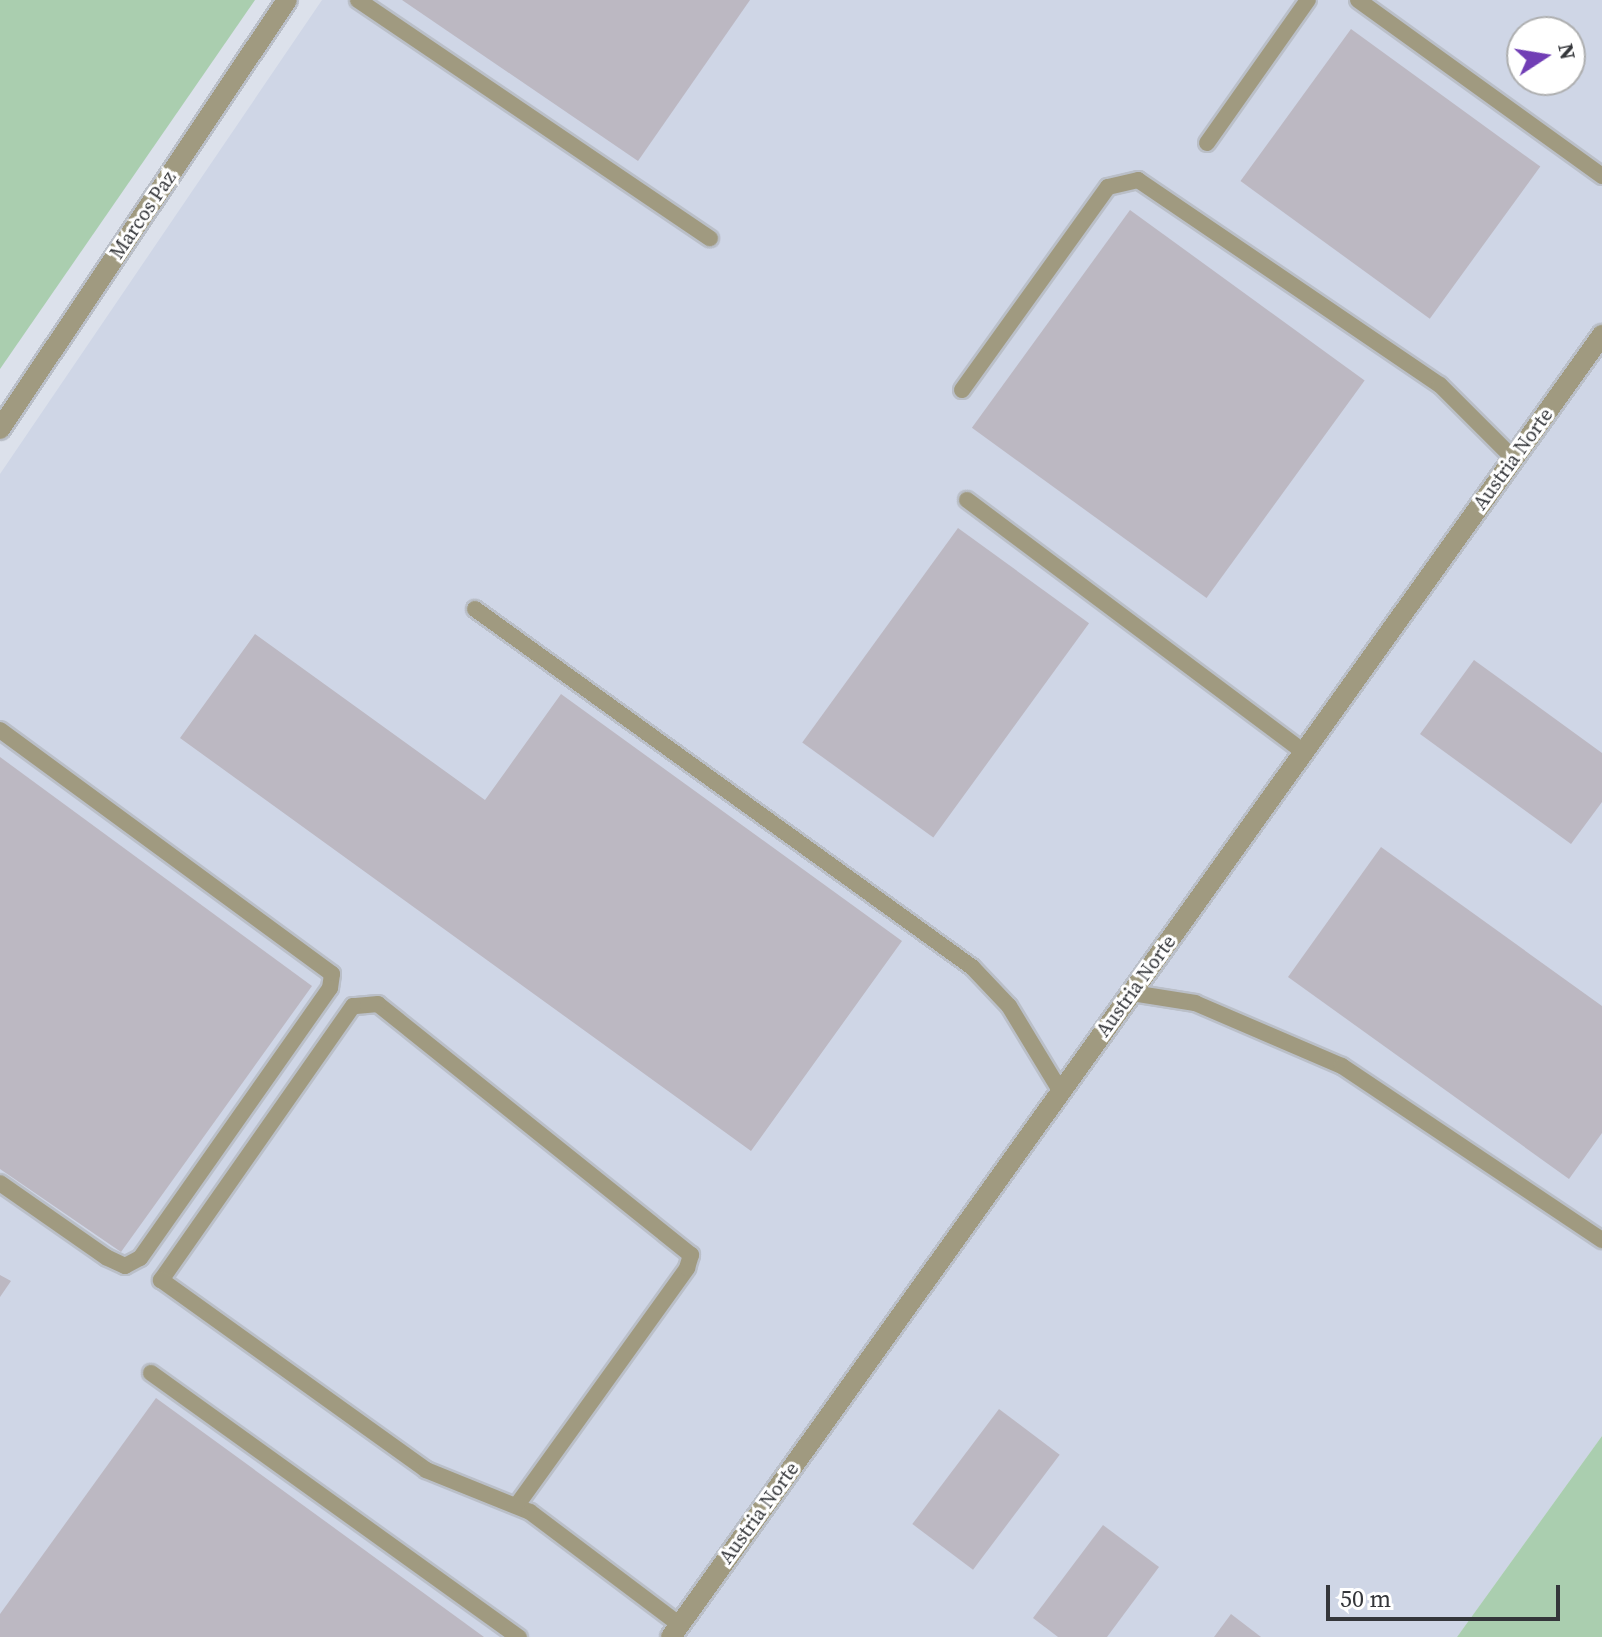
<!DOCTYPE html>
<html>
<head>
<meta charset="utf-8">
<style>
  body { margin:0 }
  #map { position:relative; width:1602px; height:1637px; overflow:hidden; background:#dce1eb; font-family:"Source Serif 4",serif }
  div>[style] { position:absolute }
  .built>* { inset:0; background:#cfd6e6 }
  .green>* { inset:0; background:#aaceaf }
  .building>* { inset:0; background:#bcb8c2; transform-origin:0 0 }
  .roads { filter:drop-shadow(2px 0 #babfc8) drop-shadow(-2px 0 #babfc8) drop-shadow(0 2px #babfc8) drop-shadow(0 -2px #babfc8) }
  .service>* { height:16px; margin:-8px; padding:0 8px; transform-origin:8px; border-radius:8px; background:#a09a80 }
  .minor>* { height:20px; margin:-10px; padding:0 10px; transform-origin:10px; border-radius:10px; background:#a09a80 }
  span { translate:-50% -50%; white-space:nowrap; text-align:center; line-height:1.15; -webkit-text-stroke:6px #fff; paint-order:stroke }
  .street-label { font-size:20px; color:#34363a }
  .north { position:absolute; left:1506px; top:16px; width:80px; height:80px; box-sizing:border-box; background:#fff; border:2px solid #aeafb0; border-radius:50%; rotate:78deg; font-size:22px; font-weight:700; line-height:32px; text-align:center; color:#34363a }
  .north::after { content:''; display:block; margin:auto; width:28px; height:36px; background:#713eb5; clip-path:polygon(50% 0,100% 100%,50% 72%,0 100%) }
  .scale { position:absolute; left:1326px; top:1585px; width:234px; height:36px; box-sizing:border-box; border:4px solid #34363a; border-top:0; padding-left:10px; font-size:24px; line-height:28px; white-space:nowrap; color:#34363a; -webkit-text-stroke:6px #fff; paint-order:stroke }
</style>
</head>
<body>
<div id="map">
  <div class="built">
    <div style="clip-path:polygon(evenodd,322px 0,1602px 0,1602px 1436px,1457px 1637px,0 1637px,0 474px,322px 0,1522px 32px,1570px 32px,1570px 80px,1522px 80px,1522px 32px)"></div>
  </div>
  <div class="green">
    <div style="clip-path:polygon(0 0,255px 0,0 369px)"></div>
    <div style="clip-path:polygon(1602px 1436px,1602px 1637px,1457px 1637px)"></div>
  </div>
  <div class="building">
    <div style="clip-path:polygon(402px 0,750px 0,638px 161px)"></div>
    <div style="left:1351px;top:29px;width:234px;height:188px;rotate:36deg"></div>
    <div style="left:1130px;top:210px;width:290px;height:269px;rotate:36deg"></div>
    <div style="left:958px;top:528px;width:162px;height:265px;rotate:36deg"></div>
    <div style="clip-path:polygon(255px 634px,485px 800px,561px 694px,902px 941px,751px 1151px,180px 738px)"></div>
    <div style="clip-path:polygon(1474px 660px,1602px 753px,1602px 802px,1571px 844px,1420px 734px)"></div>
    <div style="clip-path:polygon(0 757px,312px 986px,121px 1252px,0 1169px)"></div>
    <div style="clip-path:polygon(1381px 847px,1602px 1006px,1602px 1133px,1569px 1179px,1288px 977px)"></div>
    <div style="clip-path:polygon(0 1275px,11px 1281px,0 1297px)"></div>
    <div style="clip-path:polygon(156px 1398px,484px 1637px,0 1637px,0 1614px)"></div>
    <div style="left:999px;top:1409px;width:76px;height:144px;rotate:37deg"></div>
    <div style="clip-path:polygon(1103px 1525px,1159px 1567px,1107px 1637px,1058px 1637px,1033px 1618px)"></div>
    <div style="clip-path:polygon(1231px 1614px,1261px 1637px,1214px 1637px)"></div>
  </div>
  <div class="roads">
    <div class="service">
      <div style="left:358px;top:0;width:425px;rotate:34.1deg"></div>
      <div style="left:1358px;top:0;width:301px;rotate:35.8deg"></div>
      <div style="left:1207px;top:143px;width:175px;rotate:-54.8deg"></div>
      <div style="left:962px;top:390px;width:250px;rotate:-54.3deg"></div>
      <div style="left:1108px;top:187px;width:31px;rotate:-13deg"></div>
      <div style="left:1138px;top:180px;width:365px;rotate:34.2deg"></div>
      <div style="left:1440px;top:385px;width:105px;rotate:45deg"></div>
      <div style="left:967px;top:500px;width:421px;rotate:36.8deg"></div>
      <div style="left:475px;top:609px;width:613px;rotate:35.77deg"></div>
      <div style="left:972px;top:967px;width:54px;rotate:46.5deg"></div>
      <div style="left:1009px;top:1006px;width:100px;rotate:58.8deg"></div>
      <div style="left:0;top:730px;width:412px;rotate:36.3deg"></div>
      <div style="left:332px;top:974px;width:14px;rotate:98deg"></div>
      <div style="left:330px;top:988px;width:330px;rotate:125.1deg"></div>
      <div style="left:140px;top:1258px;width:17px;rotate:152deg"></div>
      <div style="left:125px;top:1266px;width:21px;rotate:-155deg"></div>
      <div style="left:106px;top:1257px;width:129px;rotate:-145.1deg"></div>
      <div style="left:1132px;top:993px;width:64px;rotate:9deg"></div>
      <div style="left:1195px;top:1003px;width:160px;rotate:23.2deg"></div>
      <div style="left:1342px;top:1066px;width:313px;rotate:33.8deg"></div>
      <div style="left:151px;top:1373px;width:453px;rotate:35.7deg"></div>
      <div style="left:517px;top:1505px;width:292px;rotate:-54.3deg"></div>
      <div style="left:687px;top:1268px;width:14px;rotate:-73deg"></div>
      <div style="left:691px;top:1255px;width:401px;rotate:-141.3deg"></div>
      <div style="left:378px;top:1004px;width:25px;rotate:175deg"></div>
      <div style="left:353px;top:1006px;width:335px;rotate:125deg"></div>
      <div style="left:161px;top:1280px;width:326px;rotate:35.6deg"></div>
      <div style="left:426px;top:1470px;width:112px;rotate:22deg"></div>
      <div style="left:530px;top:1512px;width:188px;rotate:37deg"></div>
    </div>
    <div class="minor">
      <div style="left:0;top:429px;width:516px;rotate:-56.22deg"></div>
      <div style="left:671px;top:1637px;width:1601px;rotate:-54.43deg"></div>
    </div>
  </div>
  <div class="street-label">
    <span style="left:143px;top:215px;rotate:-56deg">Marcos Paz</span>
    <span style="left:1513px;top:459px;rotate:-54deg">Austria Norte</span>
    <span style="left:1136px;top:986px;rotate:-54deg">Austria Norte</span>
    <span style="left:759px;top:1513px;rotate:-54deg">Austria Norte</span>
  </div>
  <div class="north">N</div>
  <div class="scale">50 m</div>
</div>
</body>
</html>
